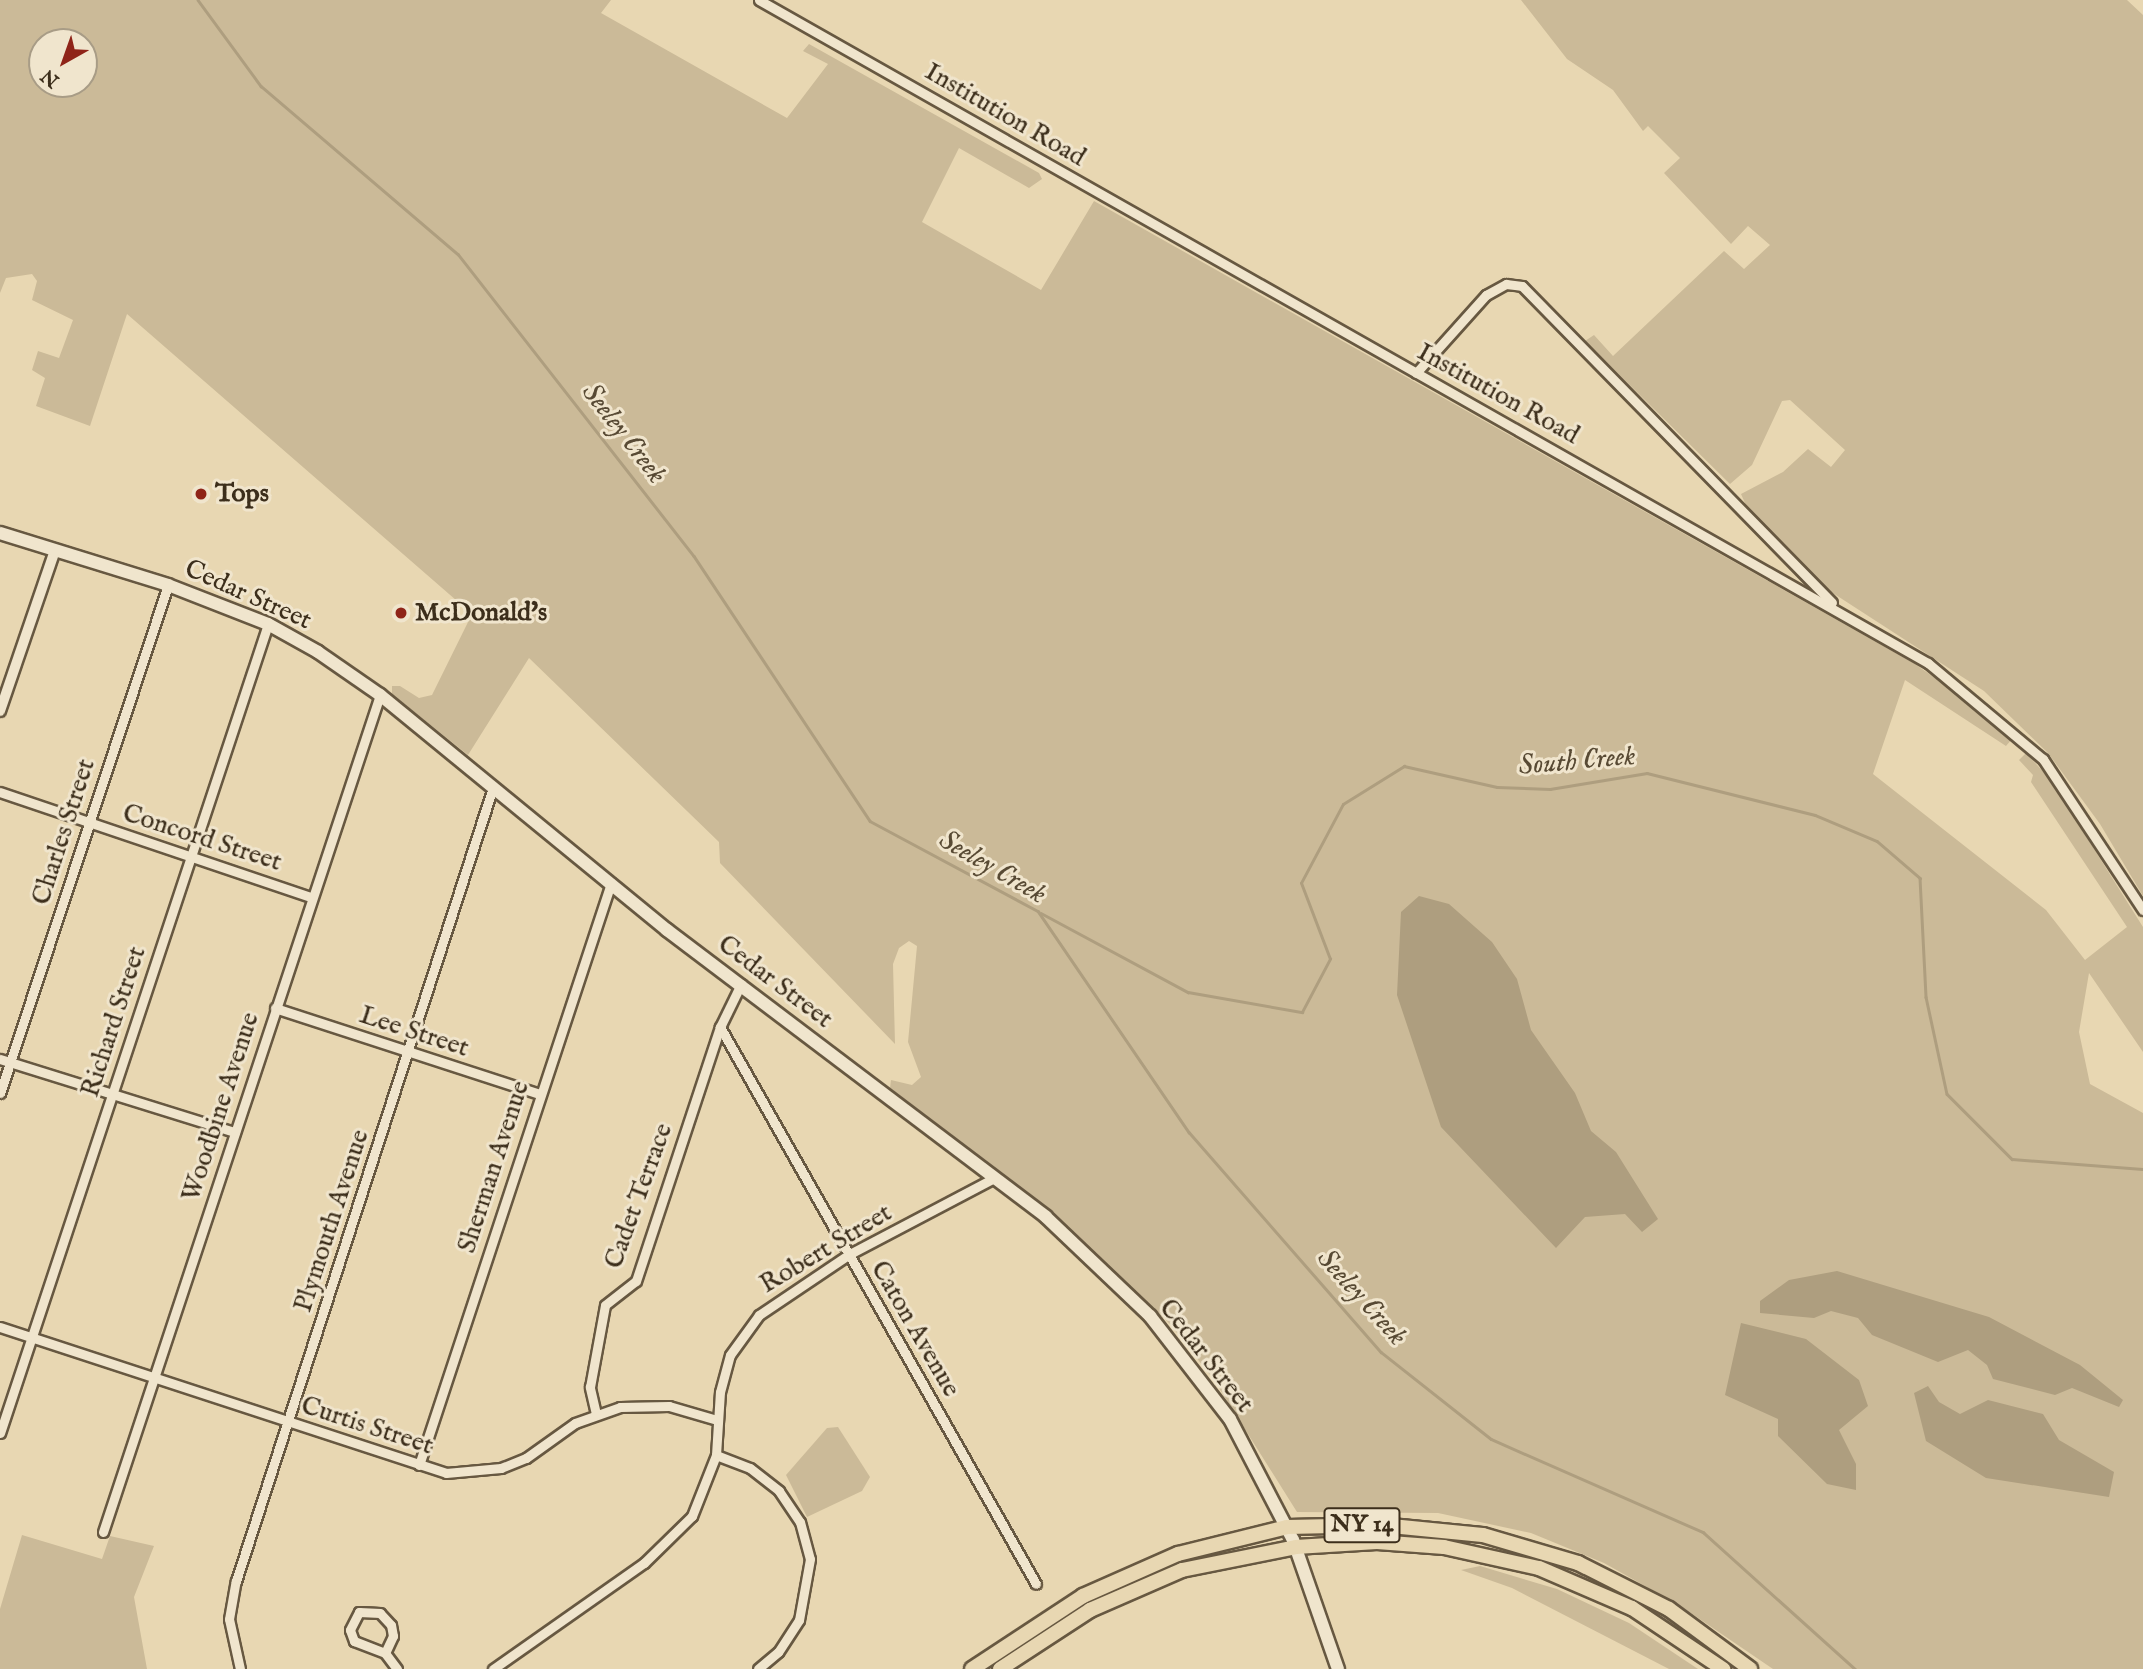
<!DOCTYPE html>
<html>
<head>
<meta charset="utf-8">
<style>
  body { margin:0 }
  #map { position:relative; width:2143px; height:1669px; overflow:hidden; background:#e8d7b2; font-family:"IM FELL English",serif }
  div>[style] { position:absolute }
  .green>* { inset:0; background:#cbba98 }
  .water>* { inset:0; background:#ae9e7f }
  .stream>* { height:2.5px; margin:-1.25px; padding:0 1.25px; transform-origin:1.25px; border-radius:1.25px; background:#ae9e7f }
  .roads { filter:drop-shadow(2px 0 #675841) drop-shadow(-2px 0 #675841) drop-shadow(0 2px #675841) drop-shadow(0 -2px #675841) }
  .minor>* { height:9px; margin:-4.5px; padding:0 4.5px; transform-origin:4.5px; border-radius:4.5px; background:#f0e5cd }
  .tertiary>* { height:10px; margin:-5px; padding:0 5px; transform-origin:5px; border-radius:5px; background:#f0e5cd }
  .secondary>* { height:12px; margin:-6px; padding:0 6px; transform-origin:6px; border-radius:6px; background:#f0e5cd }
  .primary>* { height:14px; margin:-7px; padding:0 7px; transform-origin:7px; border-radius:7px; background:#e8d7b2 }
  .dots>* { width:19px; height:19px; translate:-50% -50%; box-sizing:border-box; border:4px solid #f0e5cd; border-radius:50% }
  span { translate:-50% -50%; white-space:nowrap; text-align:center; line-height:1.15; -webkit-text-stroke:6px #f0e5cd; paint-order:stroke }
  .shield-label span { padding:2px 5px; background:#f0e5cd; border:2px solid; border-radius:5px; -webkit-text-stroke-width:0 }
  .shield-label { font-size:24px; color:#3c2e1b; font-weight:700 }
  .street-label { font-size:26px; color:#3c2e1b }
  .poi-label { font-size:26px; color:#3c2e1b; font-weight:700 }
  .left { translate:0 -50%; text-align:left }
  .water-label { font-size:28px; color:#584a34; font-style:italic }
  .north { position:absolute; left:28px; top:28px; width:70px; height:70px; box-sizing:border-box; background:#f0e5cd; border:2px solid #a89c86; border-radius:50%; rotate:220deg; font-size:19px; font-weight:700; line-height:28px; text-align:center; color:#3c2e1b }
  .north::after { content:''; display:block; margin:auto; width:24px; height:32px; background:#8f2418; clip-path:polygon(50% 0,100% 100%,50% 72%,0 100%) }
</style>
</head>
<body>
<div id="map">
  <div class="green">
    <div style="clip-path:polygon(evenodd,0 0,611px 0,601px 13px,787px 118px,828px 64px,803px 51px,809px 44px,1039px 173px,1042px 179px,1029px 188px,959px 148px,922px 222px,1041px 290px,1094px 201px,1915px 664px,1965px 699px,2012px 739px,2006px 746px,1905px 680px,1873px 774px,2046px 910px,2085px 960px,2127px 927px,2031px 782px,2033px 775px,2019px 760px,2026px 753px,2050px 779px,2143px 927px,2143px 1052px,2089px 973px,2079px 1032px,2090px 1084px,2143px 1113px,2143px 1669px,1773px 1669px,1679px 1605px,1604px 1563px,1531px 1533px,1438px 1513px,1297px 1512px,1214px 1380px,1169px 1323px,1037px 1202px,890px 1088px,891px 1080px,912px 1085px,921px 1077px,908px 1042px,917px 946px,909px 941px,899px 948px,893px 964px,895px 1044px,720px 863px,719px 842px,529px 658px,468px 755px,392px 694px,392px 686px,400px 686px,419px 698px,432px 695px,472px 614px,127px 314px,90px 426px,36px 406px,45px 378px,32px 370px,38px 351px,59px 358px,73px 320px,32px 300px,37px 281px,32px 274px,6px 278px,0 293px,0 0,42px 42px,84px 42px,84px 84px,42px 84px,42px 42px)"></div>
    <div style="clip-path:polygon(1521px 0,2127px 0,2143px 15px,2143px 896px,2100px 824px,2048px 753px,1984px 691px,1822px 586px,1748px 510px,1741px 494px,1783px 472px,1808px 449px,1831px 467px,1845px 450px,1790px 400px,1782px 401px,1752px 465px,1730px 484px,1585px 341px,1594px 335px,1613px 356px,1724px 251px,1744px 269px,1770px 245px,1748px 226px,1731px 244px,1664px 173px,1680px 158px,1648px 126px,1643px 131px,1613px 90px,1567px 59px)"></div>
    <div style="clip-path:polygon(838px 1427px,870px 1477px,862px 1491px,807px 1517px,786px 1475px,827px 1428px)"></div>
    <div style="clip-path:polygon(22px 1535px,102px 1559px,110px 1536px,154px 1546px,134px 1597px,147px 1669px,0 1669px,0 1609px)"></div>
    <div style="clip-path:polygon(1480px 1566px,1557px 1589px,1629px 1623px,1698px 1669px,1669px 1669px,1512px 1588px,1461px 1570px)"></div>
  </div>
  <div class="water">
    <div style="clip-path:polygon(1419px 896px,1449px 904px,1492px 942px,1517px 979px,1531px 1030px,1575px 1093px,1591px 1131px,1616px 1152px,1658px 1219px,1642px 1232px,1625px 1214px,1585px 1217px,1556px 1248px,1441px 1127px,1397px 995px,1401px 912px)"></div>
    <div style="clip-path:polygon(1837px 1271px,1989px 1317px,2080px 1365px,2123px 1400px,2119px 1407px,2072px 1388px,2055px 1395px,1993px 1379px,1987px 1365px,1968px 1350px,1938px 1362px,1872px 1335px,1858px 1318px,1831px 1311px,1814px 1318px,1760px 1313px,1760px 1301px,1789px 1280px)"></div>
    <div style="clip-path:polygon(1741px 1323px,1806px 1339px,1859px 1380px,1868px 1406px,1839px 1430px,1856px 1464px,1856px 1490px,1827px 1484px,1778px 1436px,1778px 1419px,1725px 1395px)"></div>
    <div style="clip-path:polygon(1928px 1386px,1939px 1402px,1960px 1414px,1988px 1400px,2043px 1414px,2059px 1440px,2114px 1472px,2109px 1497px,1986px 1478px,1926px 1441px,1914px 1393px)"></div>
  </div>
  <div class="stream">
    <div style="left:198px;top:0;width:107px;rotate:53.8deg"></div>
    <div style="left:261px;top:86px;width:259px;rotate:40.5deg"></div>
    <div style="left:458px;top:254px;width:383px;rotate:52deg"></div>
    <div style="left:694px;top:556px;width:318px;rotate:56.4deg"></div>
    <div style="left:870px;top:821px;width:191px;rotate:28.2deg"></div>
    <div style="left:1038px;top:911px;width:268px;rotate:55.7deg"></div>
    <div style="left:1189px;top:1132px;width:292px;rotate:48.9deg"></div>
    <div style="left:1381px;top:1352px;width:140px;rotate:38.3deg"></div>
    <div style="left:1491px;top:1439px;width:232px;rotate:23.7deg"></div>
    <div style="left:1703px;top:1532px;width:205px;rotate:42deg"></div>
    <div style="left:1041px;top:913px;width:167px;rotate:28.3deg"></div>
    <div style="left:1188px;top:992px;width:116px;rotate:10deg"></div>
    <div style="left:1302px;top:1012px;width:60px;rotate:-62.2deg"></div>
    <div style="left:1330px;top:959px;width:81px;rotate:-110.9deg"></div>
    <div style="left:1301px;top:883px;width:89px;rotate:-62deg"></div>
    <div style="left:1343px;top:804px;width:72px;rotate:-31.9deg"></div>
    <div style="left:1404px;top:766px;width:95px;rotate:12.7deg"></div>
    <div style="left:1497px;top:787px;width:53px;rotate:2.2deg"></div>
    <div style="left:1550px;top:789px;width:98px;rotate:-9.4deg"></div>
    <div style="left:1647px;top:773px;width:173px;rotate:14deg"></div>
    <div style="left:1815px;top:815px;width:67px;rotate:22.8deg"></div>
    <div style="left:1877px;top:841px;width:57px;rotate:40.7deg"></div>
    <div style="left:1920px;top:878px;width:119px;rotate:87.1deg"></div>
    <div style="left:1926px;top:997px;width:99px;rotate:77.8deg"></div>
    <div style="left:1947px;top:1094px;width:92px;rotate:45deg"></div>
    <div style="left:2012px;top:1159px;width:131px;rotate:4.4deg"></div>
  </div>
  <div class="roads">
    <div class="minor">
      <div style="left:759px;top:0;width:1344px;rotate:29.56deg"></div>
      <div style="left:1928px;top:663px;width:150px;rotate:39.9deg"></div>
      <div style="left:2043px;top:759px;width:181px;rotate:56.5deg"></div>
      <div style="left:1416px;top:373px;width:105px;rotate:-48.1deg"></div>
      <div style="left:1486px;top:295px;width:23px;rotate:-29deg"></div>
      <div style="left:1506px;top:284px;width:16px;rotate:7deg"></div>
      <div style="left:1522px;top:286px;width:443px;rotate:45.6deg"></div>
      <div style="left:0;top:792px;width:328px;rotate:18.7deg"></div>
      <div style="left:741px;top:984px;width:48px;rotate:116deg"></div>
      <div style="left:720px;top:1027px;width:640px;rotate:60.43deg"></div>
      <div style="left:275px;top:1008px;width:279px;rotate:18deg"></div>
      <div style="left:0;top:1059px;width:246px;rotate:17.3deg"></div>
      <div style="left:0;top:1093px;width:535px;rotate:-71.7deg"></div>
      <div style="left:0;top:1327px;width:469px;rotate:18.1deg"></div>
      <div style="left:446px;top:1473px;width:55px;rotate:-5.2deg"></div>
      <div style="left:501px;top:1468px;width:27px;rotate:-22deg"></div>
      <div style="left:526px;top:1458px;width:60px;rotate:-35.5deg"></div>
      <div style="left:575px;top:1423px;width:48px;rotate:-19.6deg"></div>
      <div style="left:620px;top:1407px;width:49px;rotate:-1.2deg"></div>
      <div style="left:669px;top:1406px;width:50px;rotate:16.3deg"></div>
      <div style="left:596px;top:1414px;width:28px;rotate:-103deg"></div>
      <div style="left:590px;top:1387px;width:83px;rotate:-79.6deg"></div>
      <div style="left:605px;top:1305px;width:39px;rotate:-38deg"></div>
      <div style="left:636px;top:1281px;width:268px;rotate:-71.7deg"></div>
      <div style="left:0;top:1433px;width:852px;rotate:-71.67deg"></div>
      <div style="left:716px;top:1455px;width:36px;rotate:21deg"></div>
      <div style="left:750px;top:1468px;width:37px;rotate:38deg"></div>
      <div style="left:779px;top:1491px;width:37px;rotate:56deg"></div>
      <div style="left:800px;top:1522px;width:38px;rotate:75deg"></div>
      <div style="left:810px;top:1559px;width:62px;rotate:100.2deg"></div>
      <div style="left:799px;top:1620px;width:38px;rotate:123deg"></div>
      <div style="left:778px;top:1652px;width:26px;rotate:140deg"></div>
      <div style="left:419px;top:1465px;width:613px;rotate:-71.74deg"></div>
      <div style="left:103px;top:1532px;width:882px;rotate:-71.69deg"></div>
      <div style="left:385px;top:1653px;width:19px;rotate:-65deg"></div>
      <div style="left:393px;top:1636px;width:11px;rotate:-100deg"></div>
      <div style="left:391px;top:1625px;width:16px;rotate:-133deg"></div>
      <div style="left:380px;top:1613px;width:21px;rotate:-177deg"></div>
      <div style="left:359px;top:1612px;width:20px;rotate:117deg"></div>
      <div style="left:350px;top:1630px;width:12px;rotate:70deg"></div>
      <div style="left:354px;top:1641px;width:33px;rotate:21deg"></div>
      <div style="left:385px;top:1653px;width:20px;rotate:53deg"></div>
      <div style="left:240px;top:1669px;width:51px;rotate:-102.4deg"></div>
      <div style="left:229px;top:1619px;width:39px;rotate:-80deg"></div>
      <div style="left:236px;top:1581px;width:835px;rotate:-72.06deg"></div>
      <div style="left:493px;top:1669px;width:184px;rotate:-35.1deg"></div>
      <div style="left:644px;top:1563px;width:67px;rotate:-44.4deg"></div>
      <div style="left:692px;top:1516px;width:66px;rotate:-68.5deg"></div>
      <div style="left:716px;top:1455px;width:63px;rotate:-86.4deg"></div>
      <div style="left:720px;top:1392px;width:38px;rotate:-75deg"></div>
      <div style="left:730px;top:1355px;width:49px;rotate:-54.1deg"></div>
      <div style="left:759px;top:1315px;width:107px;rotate:-34deg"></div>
      <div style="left:848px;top:1255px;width:165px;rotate:-27.8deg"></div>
    </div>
    <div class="tertiary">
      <div style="left:0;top:711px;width:170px;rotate:-71.1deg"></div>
    </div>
    <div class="secondary">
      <div style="left:0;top:533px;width:176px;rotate:17.2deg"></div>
      <div style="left:168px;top:585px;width:107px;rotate:21.3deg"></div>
      <div style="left:268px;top:624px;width:57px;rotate:29.2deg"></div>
      <div style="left:318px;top:652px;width:75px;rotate:34.7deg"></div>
      <div style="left:380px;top:695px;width:371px;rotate:39.3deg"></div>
      <div style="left:667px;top:930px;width:475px;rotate:37.1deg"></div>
      <div style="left:1046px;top:1217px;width:144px;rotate:43.6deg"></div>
      <div style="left:1150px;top:1316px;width:130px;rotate:52.2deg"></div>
      <div style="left:1230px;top:1419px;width:136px;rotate:62.5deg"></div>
      <div style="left:1293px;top:1540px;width:137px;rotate:70.8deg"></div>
    </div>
    <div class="primary">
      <div style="left:972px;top:1669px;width:133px;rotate:-33.3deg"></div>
      <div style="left:1083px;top:1596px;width:104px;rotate:-23.9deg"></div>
      <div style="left:1178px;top:1554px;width:112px;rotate:-13.9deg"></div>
      <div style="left:1287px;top:1527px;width:94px;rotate:-1.2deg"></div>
      <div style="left:1381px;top:1525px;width:102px;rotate:5.6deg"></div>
      <div style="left:1483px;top:1535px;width:99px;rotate:16.4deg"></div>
      <div style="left:1578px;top:1563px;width:102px;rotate:26.8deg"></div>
      <div style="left:1669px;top:1609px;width:101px;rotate:36.5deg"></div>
      <div style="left:1000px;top:1669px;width:108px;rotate:-33.2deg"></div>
      <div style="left:1090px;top:1610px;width:100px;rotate:-23.5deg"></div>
      <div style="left:1182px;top:1570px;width:116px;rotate:-11.4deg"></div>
      <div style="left:1296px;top:1547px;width:81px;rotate:-3.5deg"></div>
      <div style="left:1377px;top:1542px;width:67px;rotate:4.3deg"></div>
      <div style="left:1444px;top:1547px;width:97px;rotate:12.5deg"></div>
      <div style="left:1539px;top:1568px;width:101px;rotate:23.3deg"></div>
      <div style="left:1632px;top:1608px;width:110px;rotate:33.8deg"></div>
    </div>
  </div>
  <div class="dots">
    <div style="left:201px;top:494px;background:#8f2418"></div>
    <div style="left:401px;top:613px;background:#8f2418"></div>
  </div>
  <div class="shield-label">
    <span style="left:1362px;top:1525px">NY 14</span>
  </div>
  <div class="street-label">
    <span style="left:1005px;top:115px;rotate:30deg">Institution Road</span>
    <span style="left:1498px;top:394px;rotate:29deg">Institution Road</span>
    <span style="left:248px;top:595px;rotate:24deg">Cedar Street</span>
    <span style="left:64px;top:832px;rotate:-72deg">Charles Street</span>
    <span style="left:202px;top:838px;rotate:18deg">Concord Street</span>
    <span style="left:775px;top:982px;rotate:37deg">Cedar Street</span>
    <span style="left:114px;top:1022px;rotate:-72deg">Richard Street</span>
    <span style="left:414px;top:1032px;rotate:18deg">Lee Street</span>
    <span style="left:221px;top:1107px;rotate:-72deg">Woodbine Avenue</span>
    <span style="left:494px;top:1167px;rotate:-72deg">Sherman Avenue</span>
    <span style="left:639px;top:1196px;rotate:-70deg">Cadet Terrace</span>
    <span style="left:332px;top:1221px;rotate:-72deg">Plymouth Avenue</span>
    <span style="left:826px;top:1249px;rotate:-31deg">Robert Street</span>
    <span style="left:915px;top:1329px;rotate:60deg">Caton Avenue</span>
    <span style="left:1206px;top:1356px;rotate:52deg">Cedar Street</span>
    <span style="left:367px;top:1426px;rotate:18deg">Curtis Street</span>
  </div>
  <div class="poi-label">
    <span class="left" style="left:215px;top:494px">Tops</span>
    <span class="left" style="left:415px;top:613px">McDonald's</span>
  </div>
  <div class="water-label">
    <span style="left:623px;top:434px;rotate:52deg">Seeley Creek</span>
    <span style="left:1577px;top:762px;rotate:-5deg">South Creek</span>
    <span style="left:992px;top:868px;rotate:30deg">Seeley Creek</span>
    <span style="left:1361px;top:1298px;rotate:48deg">Seeley Creek</span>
  </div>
  <div class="north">N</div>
</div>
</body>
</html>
